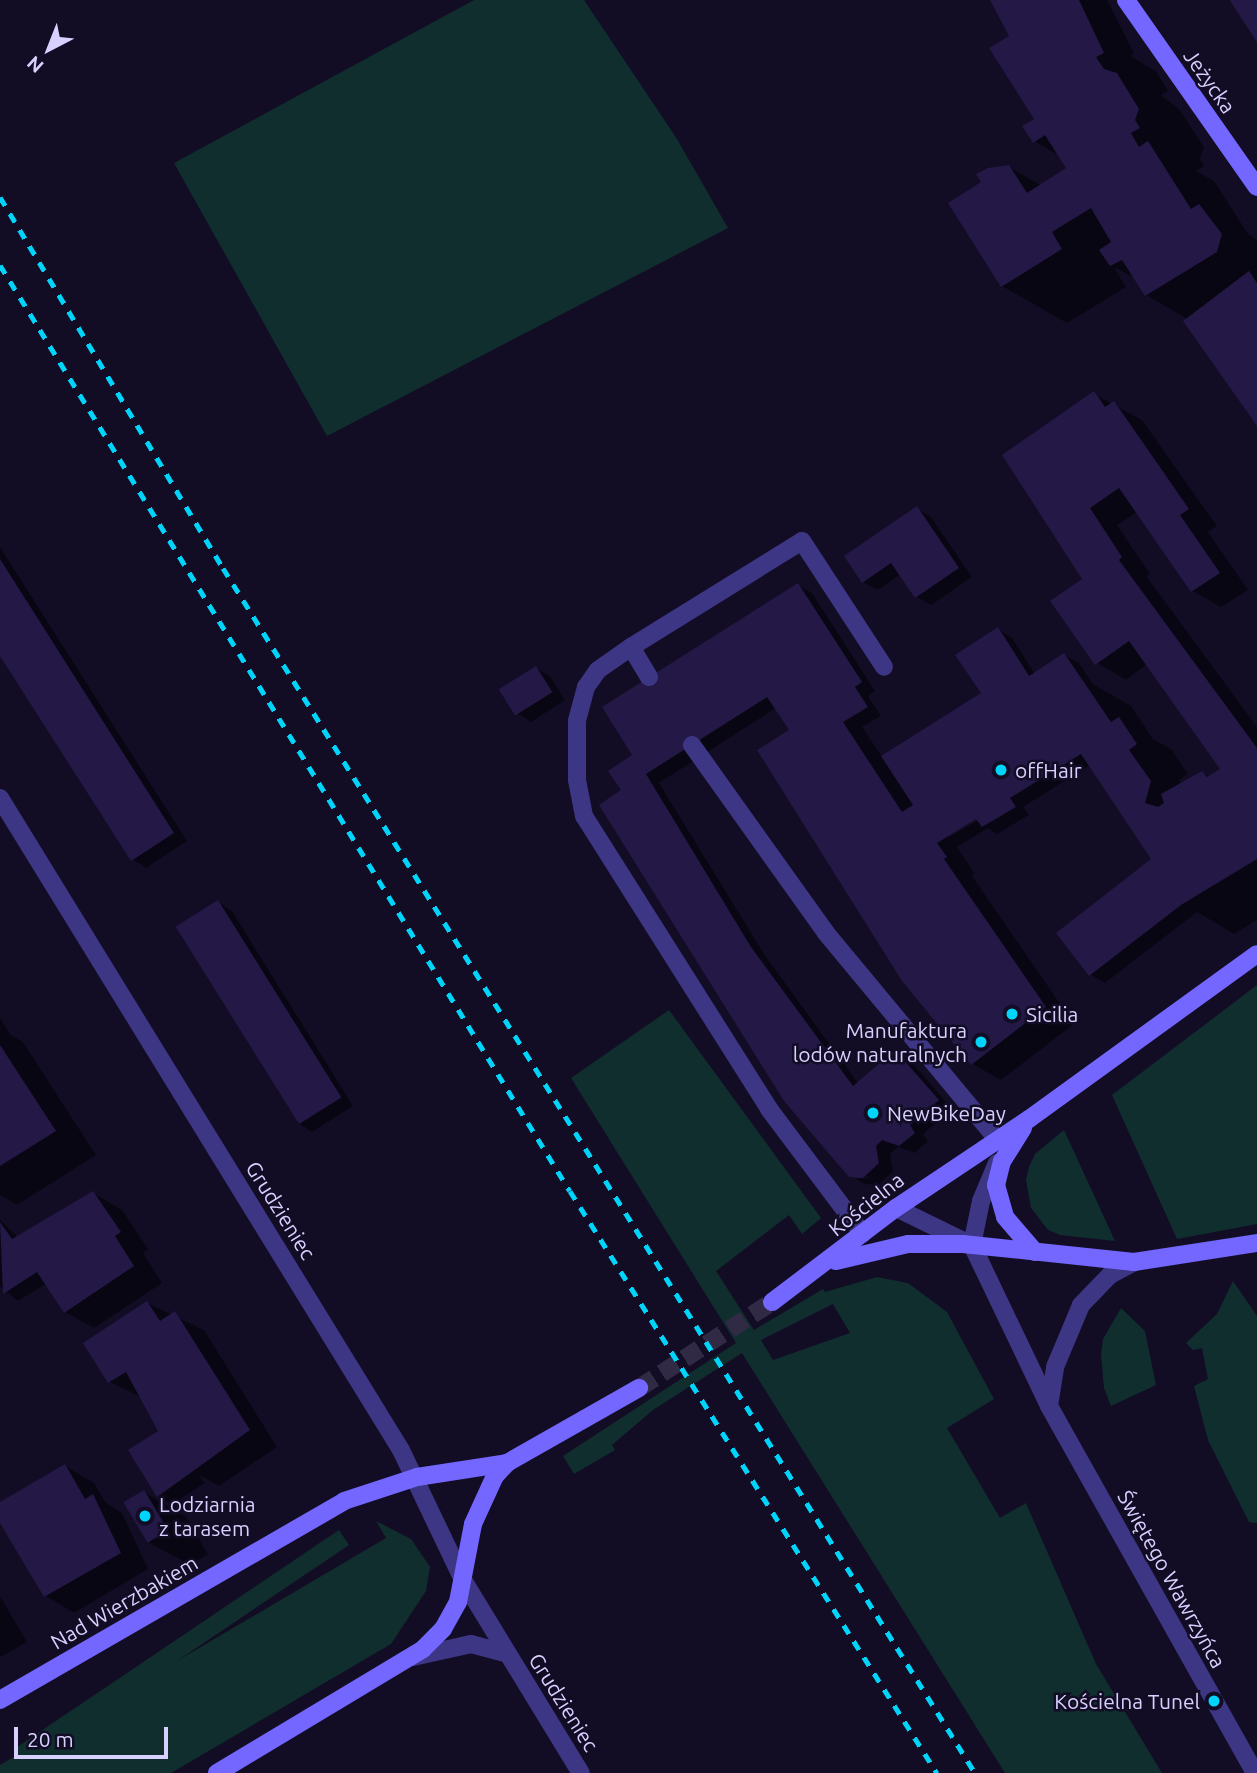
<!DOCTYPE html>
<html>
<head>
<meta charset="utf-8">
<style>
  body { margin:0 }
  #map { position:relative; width:1257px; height:1773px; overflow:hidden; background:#120d24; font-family:Ubuntu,sans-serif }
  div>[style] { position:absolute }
  .green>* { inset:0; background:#102e2e; transform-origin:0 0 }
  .shadow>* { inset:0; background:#0007 }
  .building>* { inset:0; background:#241846; transform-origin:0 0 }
  .secondary-tunnel>* { height:18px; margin-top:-9px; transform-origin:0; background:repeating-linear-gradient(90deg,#302a45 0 18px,transparent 0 27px) }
  .lane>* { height:18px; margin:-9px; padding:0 9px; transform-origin:9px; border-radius:9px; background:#3d3685 }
  .street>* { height:18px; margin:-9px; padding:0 9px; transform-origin:9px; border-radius:9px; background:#3d3685 }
  .secondary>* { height:18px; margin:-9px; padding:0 9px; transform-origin:9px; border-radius:9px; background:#7367ff }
  .rail>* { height:5px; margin-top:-2.5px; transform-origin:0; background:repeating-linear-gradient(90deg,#00d4fb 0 10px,transparent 0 19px) }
  .dots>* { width:19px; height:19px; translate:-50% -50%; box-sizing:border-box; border:4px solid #120d24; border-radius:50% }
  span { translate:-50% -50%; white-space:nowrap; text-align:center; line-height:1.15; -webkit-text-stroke:5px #120d24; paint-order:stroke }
  .street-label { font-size:21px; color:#d8d0ff }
  .poi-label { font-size:21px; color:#d8d0ff }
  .left { translate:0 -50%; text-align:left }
  .right { translate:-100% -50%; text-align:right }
  .north { position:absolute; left:14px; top:14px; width:70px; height:70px; -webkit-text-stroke:5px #120d24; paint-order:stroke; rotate:222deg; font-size:19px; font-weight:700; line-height:28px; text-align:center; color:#d8d0ff }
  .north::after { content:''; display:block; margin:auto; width:24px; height:32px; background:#d8d0ff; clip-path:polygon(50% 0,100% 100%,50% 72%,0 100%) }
  .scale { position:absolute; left:14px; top:1727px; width:154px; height:32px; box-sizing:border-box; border:4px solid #d8d0ff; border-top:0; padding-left:9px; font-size:21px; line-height:24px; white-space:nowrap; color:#d8d0ff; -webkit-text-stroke:5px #120d24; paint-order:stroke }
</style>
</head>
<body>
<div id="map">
  <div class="green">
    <div style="clip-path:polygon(474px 0,584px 0,677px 139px,728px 228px,327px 436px,174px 163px)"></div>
    <div style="clip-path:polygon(1257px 985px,1257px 1224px,1177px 1239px,1112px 1095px)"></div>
    <div style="clip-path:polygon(evenodd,669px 1010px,821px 1218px,802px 1234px,789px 1215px,716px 1271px,754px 1330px,823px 1289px,825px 1292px,877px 1277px,908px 1283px,947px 1312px,994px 1399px,947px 1428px,1000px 1518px,1026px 1503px,1096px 1664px,1162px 1773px,1005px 1773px,742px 1353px,653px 1410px,612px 1445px,615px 1450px,574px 1474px,563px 1456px,736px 1343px,571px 1078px,669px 1010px,833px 1304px,850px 1333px,773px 1360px,761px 1340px,833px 1304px)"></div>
    <div style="clip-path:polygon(1064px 1130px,1115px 1241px,1060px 1235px,1048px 1230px,1031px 1208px,1026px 1180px,1029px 1167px,1035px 1154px)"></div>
    <div style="clip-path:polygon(1233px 1281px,1257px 1316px,1257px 1523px,1249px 1522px,1208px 1440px,1194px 1386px,1208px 1379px,1202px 1348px,1193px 1350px,1186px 1343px,1217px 1314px)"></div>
    <div style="clip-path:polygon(1121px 1308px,1145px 1331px,1156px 1385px,1111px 1406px,1104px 1388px,1101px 1354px,1103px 1339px)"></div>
    <div style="clip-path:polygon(376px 1521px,411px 1539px,430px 1567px,426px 1591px,391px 1644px,171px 1773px,0 1773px,0 1765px,386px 1538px)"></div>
    <div style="left:339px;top:1530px;width:18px;height:393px;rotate:56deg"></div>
  </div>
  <div class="shadow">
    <div style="clip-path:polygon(991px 0,1107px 0,1134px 53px,1130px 56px,1156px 71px,1168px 91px,1161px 95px,1179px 109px,1204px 147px,1200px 159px,1204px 166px,1196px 171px,1214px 181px,1248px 234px,1257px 240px,1257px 423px,1189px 320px,1146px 295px,1136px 279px,1114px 267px,1126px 287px,1067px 323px,1002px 286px,1009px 167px,1042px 186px,1068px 169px,1060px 156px,1034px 141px,1036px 119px,991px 49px,1011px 36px)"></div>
    <div style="clip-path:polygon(evenodd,1094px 394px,1142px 420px,1217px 526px,1208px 532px,1248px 590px,1221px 607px,1192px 591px,1137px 512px,1117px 525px,1150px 574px,1147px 577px,1257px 727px,1257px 920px,1234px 934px,1197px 912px,1105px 983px,1091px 975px,1153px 860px,1090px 765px,1023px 807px,1029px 815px,997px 834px,988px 828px,957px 847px,975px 874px,972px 876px,1074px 1024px,1001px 1080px,972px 1064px,792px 729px,776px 708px,659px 783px,766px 957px,858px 1083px,895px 1052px,910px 1060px,952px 1109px,923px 1134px,928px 1141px,915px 1153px,898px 1147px,890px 1154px,893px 1171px,878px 1185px,865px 1184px,856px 1179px,871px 1177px,850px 1175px,623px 790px,634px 755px,798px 585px,812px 593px,875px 691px,868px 696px,881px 716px,862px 727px,883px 758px,984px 694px,998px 629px,1012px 638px,1035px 674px,1064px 655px,1079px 663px,1093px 684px,1131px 706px,1153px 739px,1171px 749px,1188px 774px,1179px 780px,1182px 784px,1202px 773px,1210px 777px,1227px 775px,1147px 664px,1126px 680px,1097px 663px,1085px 579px,1094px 394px,983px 813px,985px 816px,949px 837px,949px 833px,983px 813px)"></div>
    <div style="clip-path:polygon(917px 508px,931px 517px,972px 577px,931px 605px,916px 597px,901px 574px,878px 590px,863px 582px)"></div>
    <div style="clip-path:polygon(0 547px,187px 841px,146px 868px,132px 859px,0 653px)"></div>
    <div style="clip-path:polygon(536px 668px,550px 676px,565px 700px,531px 722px,517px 713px)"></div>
    <div style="clip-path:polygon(218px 902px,232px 911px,353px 1106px,312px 1132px,298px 1123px)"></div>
    <div style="clip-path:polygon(0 1018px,11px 1035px,23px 1042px,96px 1155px,17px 1205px,0 1195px)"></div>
    <div style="clip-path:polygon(93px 1193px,122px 1210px,148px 1249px,143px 1253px,162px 1283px,94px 1328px,65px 1312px,47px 1283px,18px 1301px,0 1286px,0 1220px,19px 1238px)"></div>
    <div style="clip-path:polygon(147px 1303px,204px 1330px,277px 1447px,219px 1486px,199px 1475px,205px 1483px,172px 1504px,158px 1496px,164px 1432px,141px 1397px,110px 1382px)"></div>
    <div style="clip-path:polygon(65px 1466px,94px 1483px,106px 1503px,122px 1513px,148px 1569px,74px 1613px,46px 1596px,0 1519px,0 1504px)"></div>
    <div style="clip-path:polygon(144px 1492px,185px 1516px,208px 1554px,190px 1565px,148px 1542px)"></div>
    <div style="clip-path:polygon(0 1596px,27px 1642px,0 1657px)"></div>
  </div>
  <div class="building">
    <div style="clip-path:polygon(990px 0,1079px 0,1104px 53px,1096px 57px,1104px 69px,1117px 73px,1139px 109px,1135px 120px,1140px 128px,1131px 133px,1139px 147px,1148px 141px,1191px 209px,1199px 204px,1222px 234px,1217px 252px,1145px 296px,1122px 260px,1110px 266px,1099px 250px,1111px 242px,1091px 208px,1052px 232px,1062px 249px,1001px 287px,948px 203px,981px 182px,976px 174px,988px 168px,1009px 165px,1027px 193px,1066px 168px,1045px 135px,1033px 143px,1022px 126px,1034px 119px,989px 48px,1009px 36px)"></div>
    <div style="clip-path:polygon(1230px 0,1257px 0,1257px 42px,1234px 7px)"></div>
    <div style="clip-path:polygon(1249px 271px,1257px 283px,1257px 426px,1183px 321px)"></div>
    <div style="clip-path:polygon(1094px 391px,1105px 407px,1114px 401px,1189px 509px,1180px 515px,1220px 573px,1191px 592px,1119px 488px,1090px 508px,1122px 557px,1119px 560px,1257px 748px,1257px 859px,1181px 905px,1089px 976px,1056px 933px,1151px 859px,1081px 754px,1010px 798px,1016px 807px,982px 827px,976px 819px,937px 843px,947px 857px,944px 859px,1046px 1007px,971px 1065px,902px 981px,757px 750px,789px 730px,767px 697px,646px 774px,751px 947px,853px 1086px,895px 1050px,939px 1100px,910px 1125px,915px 1133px,899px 1146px,882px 1140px,876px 1146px,879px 1163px,863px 1178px,849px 1177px,784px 1101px,599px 805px,621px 790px,608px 771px,632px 755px,602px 707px,798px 583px,862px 682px,855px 687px,868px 707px,843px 722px,902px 812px,913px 805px,881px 756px,981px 693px,955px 655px,998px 627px,1029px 676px,1064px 653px,1111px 722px,1119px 717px,1137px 744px,1129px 750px,1151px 781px,1145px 803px,1158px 807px,1164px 803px,1161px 794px,1202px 771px,1207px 777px,1220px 769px,1129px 641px,1095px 665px,1050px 601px,1082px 579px,1002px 455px)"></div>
    <div style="clip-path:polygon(917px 506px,959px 568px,915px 598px,891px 563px,862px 583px,844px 556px)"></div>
    <div style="clip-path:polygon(0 559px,174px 833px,131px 861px,0 656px)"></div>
    <div style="left:536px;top:666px;width:31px;height:44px;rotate:58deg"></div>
    <div style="left:218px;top:900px;width:233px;height:50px;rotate:58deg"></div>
    <div style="clip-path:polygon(0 1045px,56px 1131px,0 1166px)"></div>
    <div style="clip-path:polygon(93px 1191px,121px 1232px,115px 1236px,134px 1266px,64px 1313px,37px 1272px,3px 1294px,0 1222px,12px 1239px)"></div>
    <div style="clip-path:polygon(147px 1301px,160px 1321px,175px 1311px,250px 1430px,157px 1497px,128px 1450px,158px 1431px,126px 1372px,108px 1383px,83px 1343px)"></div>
    <div style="clip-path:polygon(65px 1464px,85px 1499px,93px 1494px,121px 1553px,44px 1597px,0 1523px,0 1502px)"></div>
    <div style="left:144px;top:1490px;width:47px;height:24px;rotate:59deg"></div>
  </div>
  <div class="secondary-tunnel">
    <div style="left:639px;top:1388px;width:158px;rotate:-32.9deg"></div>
  </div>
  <div class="lane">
    <div style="left:631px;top:647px;width:201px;rotate:-31.8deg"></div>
    <div style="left:802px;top:541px;width:150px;rotate:56.9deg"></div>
    <div style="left:649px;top:677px;width:35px;rotate:-121deg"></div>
    <div style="left:631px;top:647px;width:40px;rotate:145.1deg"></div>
    <div style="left:598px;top:670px;width:21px;rotate:125deg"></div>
    <div style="left:586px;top:687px;width:35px;rotate:105deg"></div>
    <div style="left:577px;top:721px;width:59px;rotate:90deg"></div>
    <div style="left:577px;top:780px;width:37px;rotate:79deg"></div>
    <div style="left:584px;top:816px;width:347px;rotate:57.7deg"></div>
    <div style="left:769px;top:1109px;width:156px;rotate:53.1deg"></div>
    <div style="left:692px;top:745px;width:231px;rotate:54.5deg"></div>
    <div style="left:826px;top:933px;width:269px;rotate:50.3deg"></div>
    <div style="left:896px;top:1208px;width:85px;rotate:26deg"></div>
  </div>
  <div class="street">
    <div style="left:0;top:798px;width:765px;rotate:58.41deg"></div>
    <div style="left:401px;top:1450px;width:144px;rotate:64.5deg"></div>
    <div style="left:463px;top:1580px;width:226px;rotate:58.6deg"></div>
    <div style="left:997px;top:1163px;width:41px;rotate:112.8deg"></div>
    <div style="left:981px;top:1201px;width:45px;rotate:101.6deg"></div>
    <div style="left:972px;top:1245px;width:178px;rotate:64.4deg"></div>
    <div style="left:1049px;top:1406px;width:421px;rotate:60.7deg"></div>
    <div style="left:1049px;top:1406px;width:39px;rotate:-81deg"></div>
    <div style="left:1055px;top:1367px;width:67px;rotate:-67.2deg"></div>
    <div style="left:1081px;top:1305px;width:42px;rotate:-46deg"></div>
    <div style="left:1110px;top:1275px;width:27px;rotate:-28deg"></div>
    <div style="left:413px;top:1657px;width:59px;rotate:-12.6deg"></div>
    <div style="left:471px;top:1644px;width:38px;rotate:15deg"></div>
  </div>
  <div class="secondary">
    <div style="left:1126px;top:0;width:228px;rotate:55deg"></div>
    <div style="left:1023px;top:1128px;width:39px;rotate:122deg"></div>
    <div style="left:1002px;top:1161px;width:25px;rotate:104deg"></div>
    <div style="left:996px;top:1185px;width:33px;rotate:74deg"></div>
    <div style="left:1005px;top:1217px;width:46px;rotate:49.4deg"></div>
    <div style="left:836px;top:1261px;width:74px;rotate:-13.3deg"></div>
    <div style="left:908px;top:1244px;width:55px"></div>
    <div style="left:963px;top:1244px;width:172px;rotate:6deg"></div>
    <div style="left:1134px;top:1262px;width:124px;rotate:-8.8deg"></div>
    <div style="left:772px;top:1302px;width:156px;rotate:-37.2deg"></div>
    <div style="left:896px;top:1208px;width:160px;rotate:-33.8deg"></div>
    <div style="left:1029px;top:1119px;width:281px;rotate:-35.9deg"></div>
    <div style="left:0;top:1700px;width:397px;rotate:-30deg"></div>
    <div style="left:344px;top:1501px;width:77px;rotate:-18.2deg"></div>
    <div style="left:417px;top:1477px;width:91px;rotate:-8.8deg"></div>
    <div style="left:217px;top:1773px;width:240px;rotate:-31deg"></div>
    <div style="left:423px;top:1649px;width:28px;rotate:-45deg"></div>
    <div style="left:443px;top:1629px;width:31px;rotate:-61deg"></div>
    <div style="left:458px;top:1602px;width:79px;rotate:-79.1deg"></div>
    <div style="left:473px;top:1524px;width:53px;rotate:-65.4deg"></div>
    <div style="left:495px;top:1476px;width:18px;rotate:-47deg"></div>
    <div style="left:507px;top:1463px;width:152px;rotate:-29.6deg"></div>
  </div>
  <div class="rail">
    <div style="left:0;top:197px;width:433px;rotate:59deg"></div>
    <div style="left:223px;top:568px;width:1420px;rotate:58.03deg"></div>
    <div style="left:0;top:265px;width:1087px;rotate:58.39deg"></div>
    <div style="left:570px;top:1191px;width:688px;rotate:57.77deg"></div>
  </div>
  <div class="dots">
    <div style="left:1001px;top:770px;background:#00d4fb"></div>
    <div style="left:1012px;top:1014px;background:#00d4fb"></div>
    <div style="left:981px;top:1042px;background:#00d4fb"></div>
    <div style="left:873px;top:1113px;background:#00d4fb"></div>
    <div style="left:145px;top:1516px;background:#00d4fb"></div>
    <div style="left:1214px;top:1701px;background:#00d4fb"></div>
  </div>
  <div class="street-label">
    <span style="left:1210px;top:81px;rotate:55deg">Jeżycka</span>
    <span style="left:866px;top:1204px;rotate:-38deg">Kościelna</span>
    <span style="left:281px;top:1210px;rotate:58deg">Grudzieniec</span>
    <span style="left:1172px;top:1579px;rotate:61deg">Świętego Wawrzyńca</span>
    <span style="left:124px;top:1602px;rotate:-30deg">Nad Wierzbakiem</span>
    <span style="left:564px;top:1702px;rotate:58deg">Grudzieniec</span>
  </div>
  <div class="poi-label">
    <span class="left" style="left:1015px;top:770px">offHair</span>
    <span class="left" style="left:1026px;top:1014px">Sicilia</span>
    <span class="right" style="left:967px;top:1042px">Manufaktura<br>lodów naturalnych</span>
    <span class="left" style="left:887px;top:1113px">NewBikeDay</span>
    <span class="left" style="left:159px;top:1516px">Lodziarnia<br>z tarasem</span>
    <span class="right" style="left:1200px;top:1701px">Kościelna Tunel</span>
  </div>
  <div class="north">N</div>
  <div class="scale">20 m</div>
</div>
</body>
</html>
